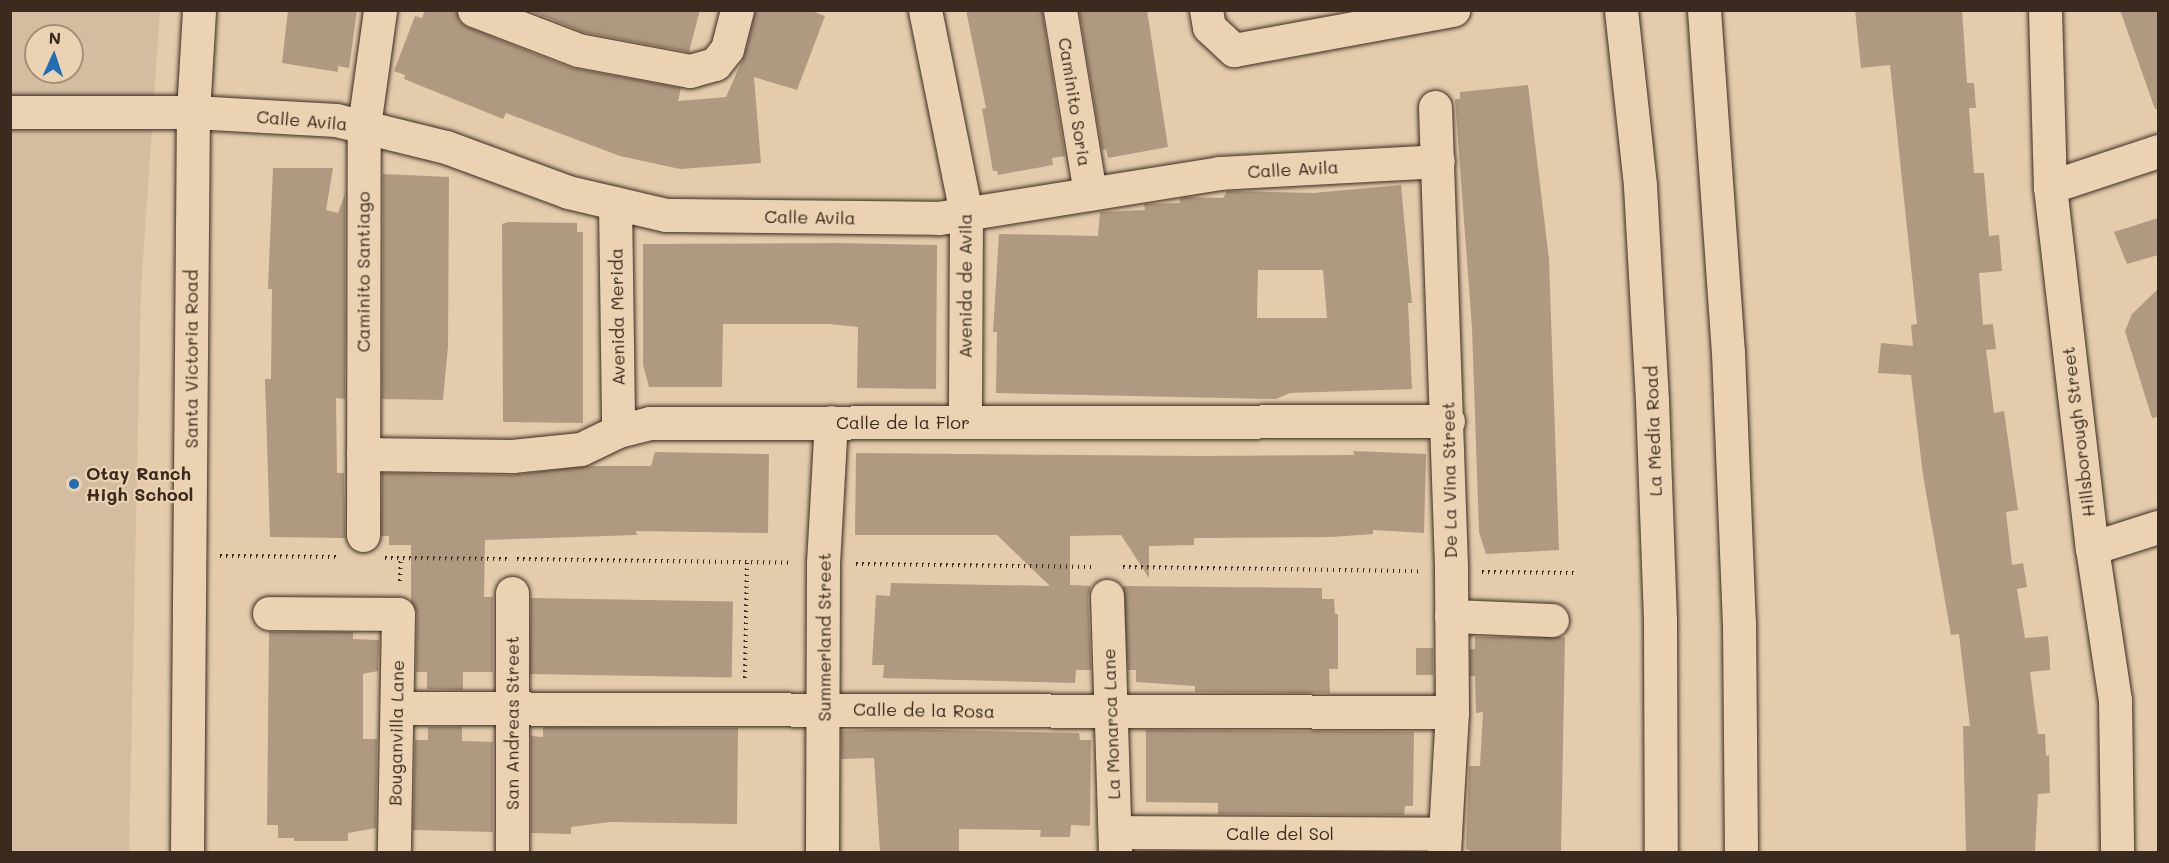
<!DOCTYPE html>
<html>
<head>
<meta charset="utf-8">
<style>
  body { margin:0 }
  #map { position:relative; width:2169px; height:863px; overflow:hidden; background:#e3cbac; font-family:Mali,sans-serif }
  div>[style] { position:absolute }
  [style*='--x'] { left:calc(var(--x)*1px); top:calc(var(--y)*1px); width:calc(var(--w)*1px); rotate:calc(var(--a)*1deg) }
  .built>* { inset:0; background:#d3bc9f }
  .building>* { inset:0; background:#af9980; transform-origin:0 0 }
  .path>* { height:4px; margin-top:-2px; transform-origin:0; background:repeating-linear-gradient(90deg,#3b2a1e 0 1.5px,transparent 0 6px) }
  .roads { filter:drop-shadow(0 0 2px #3b2a1e) drop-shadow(0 0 2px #3b2a1e) }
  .minor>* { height:33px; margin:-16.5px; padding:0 16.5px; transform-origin:16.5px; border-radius:16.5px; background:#ead2b2 }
  .major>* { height:33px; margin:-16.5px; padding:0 16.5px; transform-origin:16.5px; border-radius:16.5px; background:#ead2b2 }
  .dots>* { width:16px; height:16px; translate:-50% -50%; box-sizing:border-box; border:3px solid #ead2b2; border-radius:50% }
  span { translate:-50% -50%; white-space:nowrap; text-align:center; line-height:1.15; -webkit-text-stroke:4.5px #ead2b2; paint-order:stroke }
  .street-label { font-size:18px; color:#3b2a1e }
  .poi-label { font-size:18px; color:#3b2a1e; font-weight:700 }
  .left { translate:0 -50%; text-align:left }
  .frame { position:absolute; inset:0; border:12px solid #3b2a1e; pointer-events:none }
  .north { position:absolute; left:24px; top:24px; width:60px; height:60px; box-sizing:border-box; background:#ead2b2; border:2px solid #a48f77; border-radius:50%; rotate:3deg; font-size:16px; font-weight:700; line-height:24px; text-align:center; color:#3b2a1e }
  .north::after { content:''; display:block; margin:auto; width:21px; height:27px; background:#1f6fb2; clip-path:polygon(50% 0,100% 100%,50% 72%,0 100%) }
</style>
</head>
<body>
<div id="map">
  <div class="built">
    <i style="clip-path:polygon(evenodd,10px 11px,160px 11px,141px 288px,129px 852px,11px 852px,10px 11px,36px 36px,72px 36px,72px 72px,36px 72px,36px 36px)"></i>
  </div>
  <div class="building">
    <i style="clip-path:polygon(288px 10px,357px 10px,349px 68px,338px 66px,338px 72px,282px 63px)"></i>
    <i style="clip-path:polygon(425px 10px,456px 10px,459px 21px,467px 27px,571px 68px,681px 88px,678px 101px,726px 97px,745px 54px,756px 10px,809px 10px,825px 16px,797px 90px,754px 77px,761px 163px,680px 169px,620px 156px,506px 113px,503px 119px,404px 79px,405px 75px,394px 71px,415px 16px,422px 18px)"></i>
    <i style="clip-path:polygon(528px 10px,700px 10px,689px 52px,583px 32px)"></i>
    <i style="clip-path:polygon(966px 10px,1042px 10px,1065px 156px,1052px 158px,1053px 165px,998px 175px,997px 171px,993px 171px,982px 109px,986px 108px)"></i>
    <i style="clip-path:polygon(1079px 10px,1147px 10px,1168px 147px,1108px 158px,1106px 149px,1102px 150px)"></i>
    <i style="clip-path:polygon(1855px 10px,1962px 10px,1967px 83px,1974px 83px,1976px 108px,1969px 108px,1974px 173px,1984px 173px,1989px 236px,1999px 235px,2002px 271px,1979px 273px,1983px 325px,1993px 324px,1996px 349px,1986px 350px,1994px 413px,2004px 411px,2018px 510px,2006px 512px,2012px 565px,2023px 563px,2027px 587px,2017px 589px,2025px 638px,2048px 636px,2050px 659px,2050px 670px,2030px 672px,2038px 734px,2045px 734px,2046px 756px,2049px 755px,2050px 793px,2038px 794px,2035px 852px,1966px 852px,1963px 726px,1970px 726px,1959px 634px,1951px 635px,1923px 475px,1911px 375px,1878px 373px,1881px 343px,1913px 346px,1911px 325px,1917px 324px,1890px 65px,1861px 68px)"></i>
    <i style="clip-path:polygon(2120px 10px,2158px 10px,2158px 109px,2155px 109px)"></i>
    <i style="clip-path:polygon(1528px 85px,1549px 259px,1559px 550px,1486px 554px,1479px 532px,1472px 328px,1455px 99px,1460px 99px,1460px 92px)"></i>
    <i style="clip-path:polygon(273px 168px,333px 168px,326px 210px,338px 213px,345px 194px,345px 399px,336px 398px,337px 473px,344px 473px,345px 538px,270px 537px,265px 379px,271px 379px,272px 289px,268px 289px)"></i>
    <i style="clip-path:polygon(383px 174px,449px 177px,448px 346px,443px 400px,382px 399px)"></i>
    <i style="clip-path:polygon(evenodd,1401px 185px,1412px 303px,1408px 303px,1412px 389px,1290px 393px,1276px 399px,996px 393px,997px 332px,993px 332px,999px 234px,1098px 236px,1100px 212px,1145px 210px,1144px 204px,1180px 203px,1180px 198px,1187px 197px,1223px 198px,1227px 191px,1313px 193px,1401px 185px,1258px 270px,1323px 270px,1327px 318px,1257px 318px,1258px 270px)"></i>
    <i style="clip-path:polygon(2158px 218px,2158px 255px,2127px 264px,2114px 232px)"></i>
    <i style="clip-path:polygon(508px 222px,577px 223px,577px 232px,583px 232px,583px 423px,503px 422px,502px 224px)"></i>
    <i style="clip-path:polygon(838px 243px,937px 245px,936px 389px,857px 388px,858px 327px,830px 324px,723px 324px,722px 387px,649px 387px,643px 365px,643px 244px)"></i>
    <i style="clip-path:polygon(2158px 289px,2158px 417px,2152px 418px,2125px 331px,2132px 314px)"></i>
    <i style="clip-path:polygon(1353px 451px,1426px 454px,1424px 533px,1373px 530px,1373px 534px,1331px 537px,1194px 538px,1194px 545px,1149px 546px,1149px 578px,1121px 535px,1070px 536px,1070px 585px,1091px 586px,1088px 597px,1091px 670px,1076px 670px,1075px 683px,883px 678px,884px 665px,872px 665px,876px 595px,890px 596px,891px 583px,1050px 586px,997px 535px,855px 535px,856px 453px,1200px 456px,1354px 455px)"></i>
    <i style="clip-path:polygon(655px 452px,769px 454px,768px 533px,636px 531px,637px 535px,485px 540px,484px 597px,493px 597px,493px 672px,463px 672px,463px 690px,427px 689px,427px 672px,416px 672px,417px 614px,411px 601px,411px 545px,389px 545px,389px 536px,381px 536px,382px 473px,512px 475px,588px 466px,651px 466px)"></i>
    <i style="clip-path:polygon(1123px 586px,1322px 588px,1322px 599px,1334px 599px,1335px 614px,1338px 614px,1338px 669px,1329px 669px,1330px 693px,1195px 692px,1195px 686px,1136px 682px,1136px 670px,1128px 670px)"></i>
    <i style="left:531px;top:598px;width:202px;height:76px;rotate:1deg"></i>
    <i style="clip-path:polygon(269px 632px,353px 632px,353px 639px,379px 640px,378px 671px,363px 674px,363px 739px,377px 739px,376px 828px,348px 833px,348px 841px,294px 841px,294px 838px,278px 838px,278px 825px,267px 825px)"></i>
    <i style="clip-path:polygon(1475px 637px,1565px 637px,1561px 852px,1473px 852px,1466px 849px,1469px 766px,1480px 766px,1483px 712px,1476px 713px,1475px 676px,1470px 676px,1470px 649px,1475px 649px)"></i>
    <i style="left:1416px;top:648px;width:17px;height:27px"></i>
    <i style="clip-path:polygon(428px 727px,462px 727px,462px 741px,493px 742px,493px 832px,413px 830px,415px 740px,428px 740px)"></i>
    <i style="clip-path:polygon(543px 727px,738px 728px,737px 824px,610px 822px,571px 827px,571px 834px,531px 833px,531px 736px,543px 737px)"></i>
    <i style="clip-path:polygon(891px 729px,1079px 733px,1080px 740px,1091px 740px,1090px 826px,1071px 825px,1070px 837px,1040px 837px,1041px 830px,959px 829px,959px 852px,880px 852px,874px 758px,841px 759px,841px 731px)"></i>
    <i style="clip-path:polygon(1146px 730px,1414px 732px,1413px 806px,1405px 806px,1404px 815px,1218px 814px,1218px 803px,1146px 802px)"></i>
  </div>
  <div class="path">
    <i style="--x:220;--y:556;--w:119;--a:0.5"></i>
    <i style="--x:385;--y:558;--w:122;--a:0.5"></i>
    <i style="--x:517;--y:559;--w:275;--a:0.8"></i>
    <i style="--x:856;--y:564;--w:236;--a:0.7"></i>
    <i style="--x:1123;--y:567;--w:296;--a:0.8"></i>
    <i style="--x:1482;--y:572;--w:93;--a:0.6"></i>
    <i style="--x:400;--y:581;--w:23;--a:-88"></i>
    <i style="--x:745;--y:678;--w:116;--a:-89"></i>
  </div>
  <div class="roads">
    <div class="minor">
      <i style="--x:474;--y:10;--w:111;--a:21"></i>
      <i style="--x:578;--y:50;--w:114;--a:10.6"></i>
      <i style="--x:690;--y:71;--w:26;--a:-16"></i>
      <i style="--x:715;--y:64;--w:19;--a:-51"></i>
      <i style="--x:727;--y:49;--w:40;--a:-75.6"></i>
      <i style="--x:925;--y:10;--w:208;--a:78.6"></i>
      <i style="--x:966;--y:214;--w:208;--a:90.3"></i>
      <i style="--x:1060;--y:10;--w:186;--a:80.7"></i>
      <i style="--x:1206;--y:10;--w:17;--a:80"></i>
      <i style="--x:1209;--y:27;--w:34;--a:43"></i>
      <i style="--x:1234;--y:50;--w:223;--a:-10.4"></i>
      <i style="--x:2045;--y:10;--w:177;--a:88.4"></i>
      <i style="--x:2050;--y:187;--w:363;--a:83.4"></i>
      <i style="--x:2092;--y:548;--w:154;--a:81.4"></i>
      <i style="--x:2115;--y:700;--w:152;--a:89.2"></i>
      <i style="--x:1435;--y:107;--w:464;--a:88"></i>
      <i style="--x:1451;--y:571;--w:141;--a:89.6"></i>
      <i style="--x:1452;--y:712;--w:140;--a:93.3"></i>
      <i style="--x:10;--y:112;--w:183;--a:0"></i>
      <i style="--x:193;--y:112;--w:143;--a:3.2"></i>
      <i style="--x:336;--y:120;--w:113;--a:13.8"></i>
      <i style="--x:446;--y:147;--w:130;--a:20.2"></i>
      <i style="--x:568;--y:192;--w:101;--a:13.2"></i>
      <i style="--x:666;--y:215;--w:273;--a:0.6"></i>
      <i style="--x:939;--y:218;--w:284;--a:-9.1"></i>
      <i style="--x:1219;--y:173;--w:219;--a:-3.1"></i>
      <i style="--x:2050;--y:187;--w:114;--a:-18.4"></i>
      <i style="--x:615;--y:203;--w:228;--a:89.2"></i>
      <i style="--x:363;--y:454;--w:149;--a:0.8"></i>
      <i style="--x:512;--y:456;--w:69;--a:-5.8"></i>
      <i style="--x:581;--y:449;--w:41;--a:-25.9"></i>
      <i style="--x:618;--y:431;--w:33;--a:-14"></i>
      <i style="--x:650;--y:423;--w:798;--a:-0.14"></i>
      <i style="--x:363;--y:535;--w:409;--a:-89.9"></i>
      <i style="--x:364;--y:126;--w:117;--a:-82.1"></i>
      <i style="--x:2092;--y:548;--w:69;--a:-17.7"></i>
      <i style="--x:1107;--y:596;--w:256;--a:88.2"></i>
      <i style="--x:269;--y:613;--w:129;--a:0.4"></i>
      <i style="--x:398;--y:614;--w:238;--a:91"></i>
      <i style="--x:1451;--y:616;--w:101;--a:2.3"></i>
      <i style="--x:397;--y:708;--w:1055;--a:0.22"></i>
      <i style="--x:1115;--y:832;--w:330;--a:0.3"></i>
      <i style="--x:187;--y:852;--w:740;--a:-89.54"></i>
      <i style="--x:193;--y:112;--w:102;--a:-86.6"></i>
      <i style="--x:512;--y:852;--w:259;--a:-90"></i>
      <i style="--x:822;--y:852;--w:289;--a:-89.8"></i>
      <i style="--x:823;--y:563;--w:141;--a:-86.8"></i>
    </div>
    <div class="major">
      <i style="--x:1621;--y:10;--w:177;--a:83.8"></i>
      <i style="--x:1640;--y:186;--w:215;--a:86.8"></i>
      <i style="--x:1652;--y:401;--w:219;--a:87.9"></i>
      <i style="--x:1660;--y:620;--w:232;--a:89.8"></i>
      <i style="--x:1704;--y:10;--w:343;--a:86"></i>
      <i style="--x:1728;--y:352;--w:270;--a:87.7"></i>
      <i style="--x:1739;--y:622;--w:230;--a:89.5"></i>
    </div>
  </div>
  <div class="dots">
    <i style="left:74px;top:484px;background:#1f6fb2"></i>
  </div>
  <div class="street-label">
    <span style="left:1075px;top:102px;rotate:81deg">Caminito Soria</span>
    <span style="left:302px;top:120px;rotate:5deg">Calle Avila</span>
    <span style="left:1293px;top:169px;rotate:-3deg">Calle Avila</span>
    <span style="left:810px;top:217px;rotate:1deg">Calle Avila</span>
    <span style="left:363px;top:272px;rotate:-90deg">Caminito Santiago</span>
    <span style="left:965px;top:286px;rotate:-90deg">Avenida de Avila</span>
    <span style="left:617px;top:317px;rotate:-91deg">Avenida Merida</span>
    <span style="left:191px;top:359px;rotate:-90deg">Santa Victoria Road</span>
    <span style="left:903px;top:422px">Calle de la Flor</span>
    <span style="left:1653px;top:431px;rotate:-92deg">La Media Road</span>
    <span style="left:2078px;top:432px;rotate:-97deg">Hillsborough Street</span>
    <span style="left:1449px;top:480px;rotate:-91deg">De La Vina Street</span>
    <span style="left:824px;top:637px;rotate:-90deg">Summerland Street</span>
    <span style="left:924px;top:710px;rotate:1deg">Calle de la Rosa</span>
    <span style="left:512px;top:723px;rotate:-90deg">San Andreas Street</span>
    <span style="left:1111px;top:724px;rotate:-92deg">La Monarca Lane</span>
    <span style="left:396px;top:733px;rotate:-89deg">Bouganvilla Lane</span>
    <span style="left:1280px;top:833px">Calle del Sol</span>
  </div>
  <div class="poi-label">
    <span class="left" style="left:86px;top:484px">Otay Ranch<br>High School</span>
  </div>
  <div class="frame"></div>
  <div class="north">N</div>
</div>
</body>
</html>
